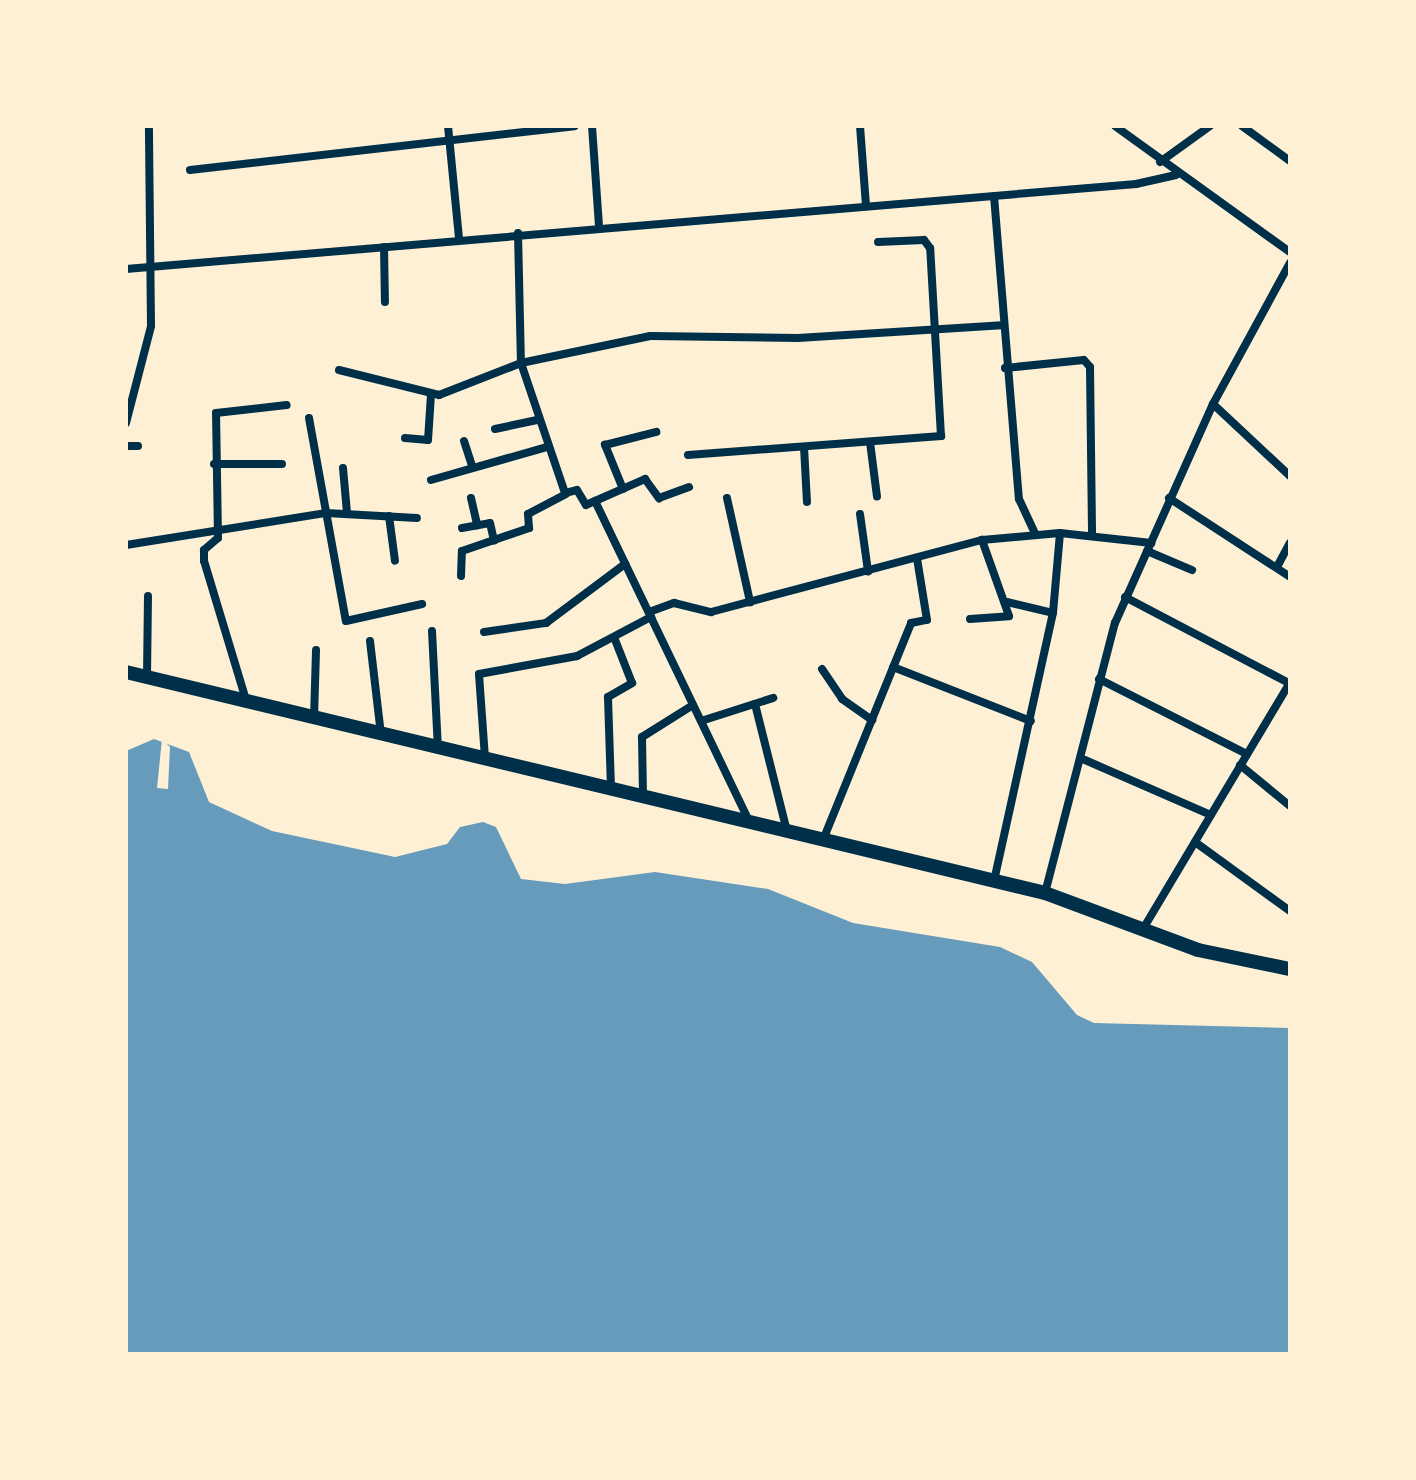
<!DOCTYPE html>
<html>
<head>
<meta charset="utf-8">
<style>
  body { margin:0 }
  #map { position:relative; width:1416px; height:1480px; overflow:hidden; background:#fdf0d5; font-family:Spectral,serif }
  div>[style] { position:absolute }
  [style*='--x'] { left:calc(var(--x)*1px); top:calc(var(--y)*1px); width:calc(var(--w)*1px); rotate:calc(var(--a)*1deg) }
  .water>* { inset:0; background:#669bbc }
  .pier>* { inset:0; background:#fdf0d5 }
  .minor>* { height:8px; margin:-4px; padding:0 4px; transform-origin:4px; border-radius:4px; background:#003049 }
  .tertiary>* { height:14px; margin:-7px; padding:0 7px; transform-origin:7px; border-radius:7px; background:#003049 }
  span { translate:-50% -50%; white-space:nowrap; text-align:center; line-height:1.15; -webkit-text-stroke:8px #fdf0d5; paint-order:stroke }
  .frame { position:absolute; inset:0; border:128px solid #fdf0d5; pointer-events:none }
</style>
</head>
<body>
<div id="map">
  <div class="water">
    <i style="clip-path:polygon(154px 739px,189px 752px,209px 802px,272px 831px,395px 857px,447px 844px,460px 827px,483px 822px,496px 827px,521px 879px,565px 884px,655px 872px,768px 889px,853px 923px,1000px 947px,1032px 962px,1077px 1015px,1094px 1023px,1290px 1028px,1290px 1354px,126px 1354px,126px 751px)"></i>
  </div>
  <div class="pier">
    <i style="clip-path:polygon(162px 739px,170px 747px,168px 789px,157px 788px)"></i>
  </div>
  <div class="minor">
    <i style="--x:448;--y:126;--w:113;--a:84.4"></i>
    <i style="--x:592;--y:126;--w:99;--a:86"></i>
    <i style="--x:860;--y:126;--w:79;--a:85.7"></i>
    <i style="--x:1115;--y:126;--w:216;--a:35.8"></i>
    <i style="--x:1242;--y:126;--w:59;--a:36.1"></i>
    <i style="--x:1160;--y:162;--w:62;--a:-35.8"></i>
    <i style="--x:190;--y:170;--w:387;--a:-6.5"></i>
    <i style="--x:994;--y:196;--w:304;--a:85.3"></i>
    <i style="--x:1019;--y:499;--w:38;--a:65"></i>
    <i style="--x:518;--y:233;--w:130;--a:88.7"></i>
    <i style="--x:521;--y:363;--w:137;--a:71.3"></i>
    <i style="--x:565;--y:493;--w:12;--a:-14"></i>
    <i style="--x:577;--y:490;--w:17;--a:59"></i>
    <i style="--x:586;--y:505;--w:10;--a:-24"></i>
    <i style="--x:595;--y:501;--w:355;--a:64.3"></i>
    <i style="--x:384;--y:247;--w:55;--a:89"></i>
    <i style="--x:126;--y:269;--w:1014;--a:-4.81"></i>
    <i style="--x:1136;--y:184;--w:41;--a:-12.7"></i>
    <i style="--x:1005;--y:368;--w:79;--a:-5.8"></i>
    <i style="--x:1084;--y:360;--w:9;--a:49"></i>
    <i style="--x:1090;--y:367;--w:167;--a:89.3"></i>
    <i style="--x:339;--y:370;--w:103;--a:14"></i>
    <i style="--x:439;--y:395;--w:88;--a:-21.3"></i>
    <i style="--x:521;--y:363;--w:132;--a:-11.8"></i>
    <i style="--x:650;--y:336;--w:148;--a:0.8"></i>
    <i style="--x:798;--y:338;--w:204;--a:-3.6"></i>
    <i style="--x:1213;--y:404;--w:105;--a:43.1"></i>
    <i style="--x:309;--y:418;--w:206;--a:79.7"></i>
    <i style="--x:346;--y:621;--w:78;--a:-12.6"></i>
    <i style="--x:126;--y:423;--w:100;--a:-75.5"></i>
    <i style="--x:151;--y:326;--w:200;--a:-90.6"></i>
    <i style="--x:495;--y:429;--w:43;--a:-12.1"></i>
    <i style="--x:405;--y:438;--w:23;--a:5"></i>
    <i style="--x:428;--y:440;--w:45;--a:-86.2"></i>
    <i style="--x:464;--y:441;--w:26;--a:72"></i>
    <i style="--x:870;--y:442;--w:55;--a:82.7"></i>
    <i style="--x:126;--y:446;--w:12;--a:0"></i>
    <i style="--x:804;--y:447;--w:55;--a:86.9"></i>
    <i style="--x:688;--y:455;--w:254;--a:-4.3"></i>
    <i style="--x:941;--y:436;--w:188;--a:-93.3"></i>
    <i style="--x:930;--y:248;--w:10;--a:-127"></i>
    <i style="--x:924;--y:240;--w:46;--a:177.5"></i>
    <i style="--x:214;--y:464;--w:68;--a:0"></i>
    <i style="--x:343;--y:468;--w:45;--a:84.9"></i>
    <i style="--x:431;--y:480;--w:121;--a:-15.9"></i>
    <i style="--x:623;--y:489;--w:48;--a:-112.2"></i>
    <i style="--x:605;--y:445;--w:53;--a:-14.3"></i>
    <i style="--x:471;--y:498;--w:28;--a:77"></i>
    <i style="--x:727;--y:498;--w:107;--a:77.5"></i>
    <i style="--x:1169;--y:498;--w:145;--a:33.1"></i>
    <i style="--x:595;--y:501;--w:55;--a:-23.7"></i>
    <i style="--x:645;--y:479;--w:24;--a:54"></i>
    <i style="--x:659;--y:498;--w:32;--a:-20"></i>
    <i style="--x:860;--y:514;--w:58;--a:82"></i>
    <i style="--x:389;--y:516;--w:45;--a:82.4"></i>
    <i style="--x:462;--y:528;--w:28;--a:-10"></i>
    <i style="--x:490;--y:523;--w:18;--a:77"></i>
    <i style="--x:126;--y:545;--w:203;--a:-9.1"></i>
    <i style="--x:326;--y:513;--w:91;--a:3.1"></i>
    <i style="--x:1147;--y:551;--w:49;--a:22.9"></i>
    <i style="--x:1277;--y:567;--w:27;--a:-62"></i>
    <i style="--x:461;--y:576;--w:25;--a:-88"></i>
    <i style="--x:462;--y:551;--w:71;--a:-18.9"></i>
    <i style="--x:529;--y:528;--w:14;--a:-94"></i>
    <i style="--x:528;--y:514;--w:43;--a:-27.8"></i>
    <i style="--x:1125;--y:597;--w:185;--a:27.7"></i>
    <i style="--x:1007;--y:602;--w:47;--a:13.4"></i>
    <i style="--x:649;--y:612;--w:27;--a:-20"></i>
    <i style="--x:674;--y:603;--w:38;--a:14"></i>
    <i style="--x:711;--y:612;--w:280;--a:-14.9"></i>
    <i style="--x:982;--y:540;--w:78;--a:-5.1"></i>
    <i style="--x:1060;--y:533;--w:92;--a:6.3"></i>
    <i style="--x:970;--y:619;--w:39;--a:-4"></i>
    <i style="--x:1009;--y:616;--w:81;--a:-109.6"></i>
    <i style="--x:432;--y:631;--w:117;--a:87.1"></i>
    <i style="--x:484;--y:632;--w:63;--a:-8.3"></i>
    <i style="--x:546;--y:623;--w:99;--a:-36.8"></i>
    <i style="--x:370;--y:641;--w:94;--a:83.3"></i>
    <i style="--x:893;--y:667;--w:148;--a:21.4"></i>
    <i style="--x:822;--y:669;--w:36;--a:56"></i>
    <i style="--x:842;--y:699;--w:37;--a:35"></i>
    <i style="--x:147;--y:677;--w:81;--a:-89.3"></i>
    <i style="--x:1099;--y:679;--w:166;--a:26.9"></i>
    <i style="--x:246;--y:700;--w:145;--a:-106.8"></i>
    <i style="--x:204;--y:561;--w:11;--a:-90"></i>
    <i style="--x:204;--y:550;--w:18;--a:-41"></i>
    <i style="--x:218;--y:538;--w:125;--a:-90.9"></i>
    <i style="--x:216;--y:413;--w:71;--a:-6.4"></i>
    <i style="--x:755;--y:704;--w:131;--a:75.9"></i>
    <i style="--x:314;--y:718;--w:68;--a:-88.3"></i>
    <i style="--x:701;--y:721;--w:76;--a:-17.7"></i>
    <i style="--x:485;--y:758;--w:84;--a:-94.1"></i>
    <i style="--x:479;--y:674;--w:100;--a:-10.4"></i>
    <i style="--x:577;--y:656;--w:84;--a:-27.8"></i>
    <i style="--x:1085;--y:760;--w:137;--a:23.6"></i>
    <i style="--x:1240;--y:765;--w:65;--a:39.4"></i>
    <i style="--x:611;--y:788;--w:91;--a:-91.9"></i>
    <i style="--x:608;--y:697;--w:28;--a:-30"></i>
    <i style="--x:632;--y:683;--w:49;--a:-111.4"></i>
    <i style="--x:643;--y:795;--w:58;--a:-91"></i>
    <i style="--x:642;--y:737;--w:60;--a:-32.1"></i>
    <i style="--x:823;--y:840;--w:234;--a:-67.9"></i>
    <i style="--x:911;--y:623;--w:16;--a:-11"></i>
    <i style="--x:927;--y:620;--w:63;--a:-99.2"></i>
    <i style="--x:1195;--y:842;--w:117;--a:36"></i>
    <i style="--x:994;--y:881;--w:274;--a:-77.6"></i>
    <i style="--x:1053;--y:613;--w:80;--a:-85"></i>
    <i style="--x:1045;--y:893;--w:279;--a:-75.5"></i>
    <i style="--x:1115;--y:623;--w:240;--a:-65.9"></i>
    <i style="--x:1213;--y:404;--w:161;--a:-61.4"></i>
    <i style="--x:1143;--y:929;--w:287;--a:-59.2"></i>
  </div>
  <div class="tertiary">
    <i style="--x:126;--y:672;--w:945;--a:13.52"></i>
    <i style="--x:1045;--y:893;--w:163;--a:20.4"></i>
    <i style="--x:1198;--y:950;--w:94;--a:11.7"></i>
  </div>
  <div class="frame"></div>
</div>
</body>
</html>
